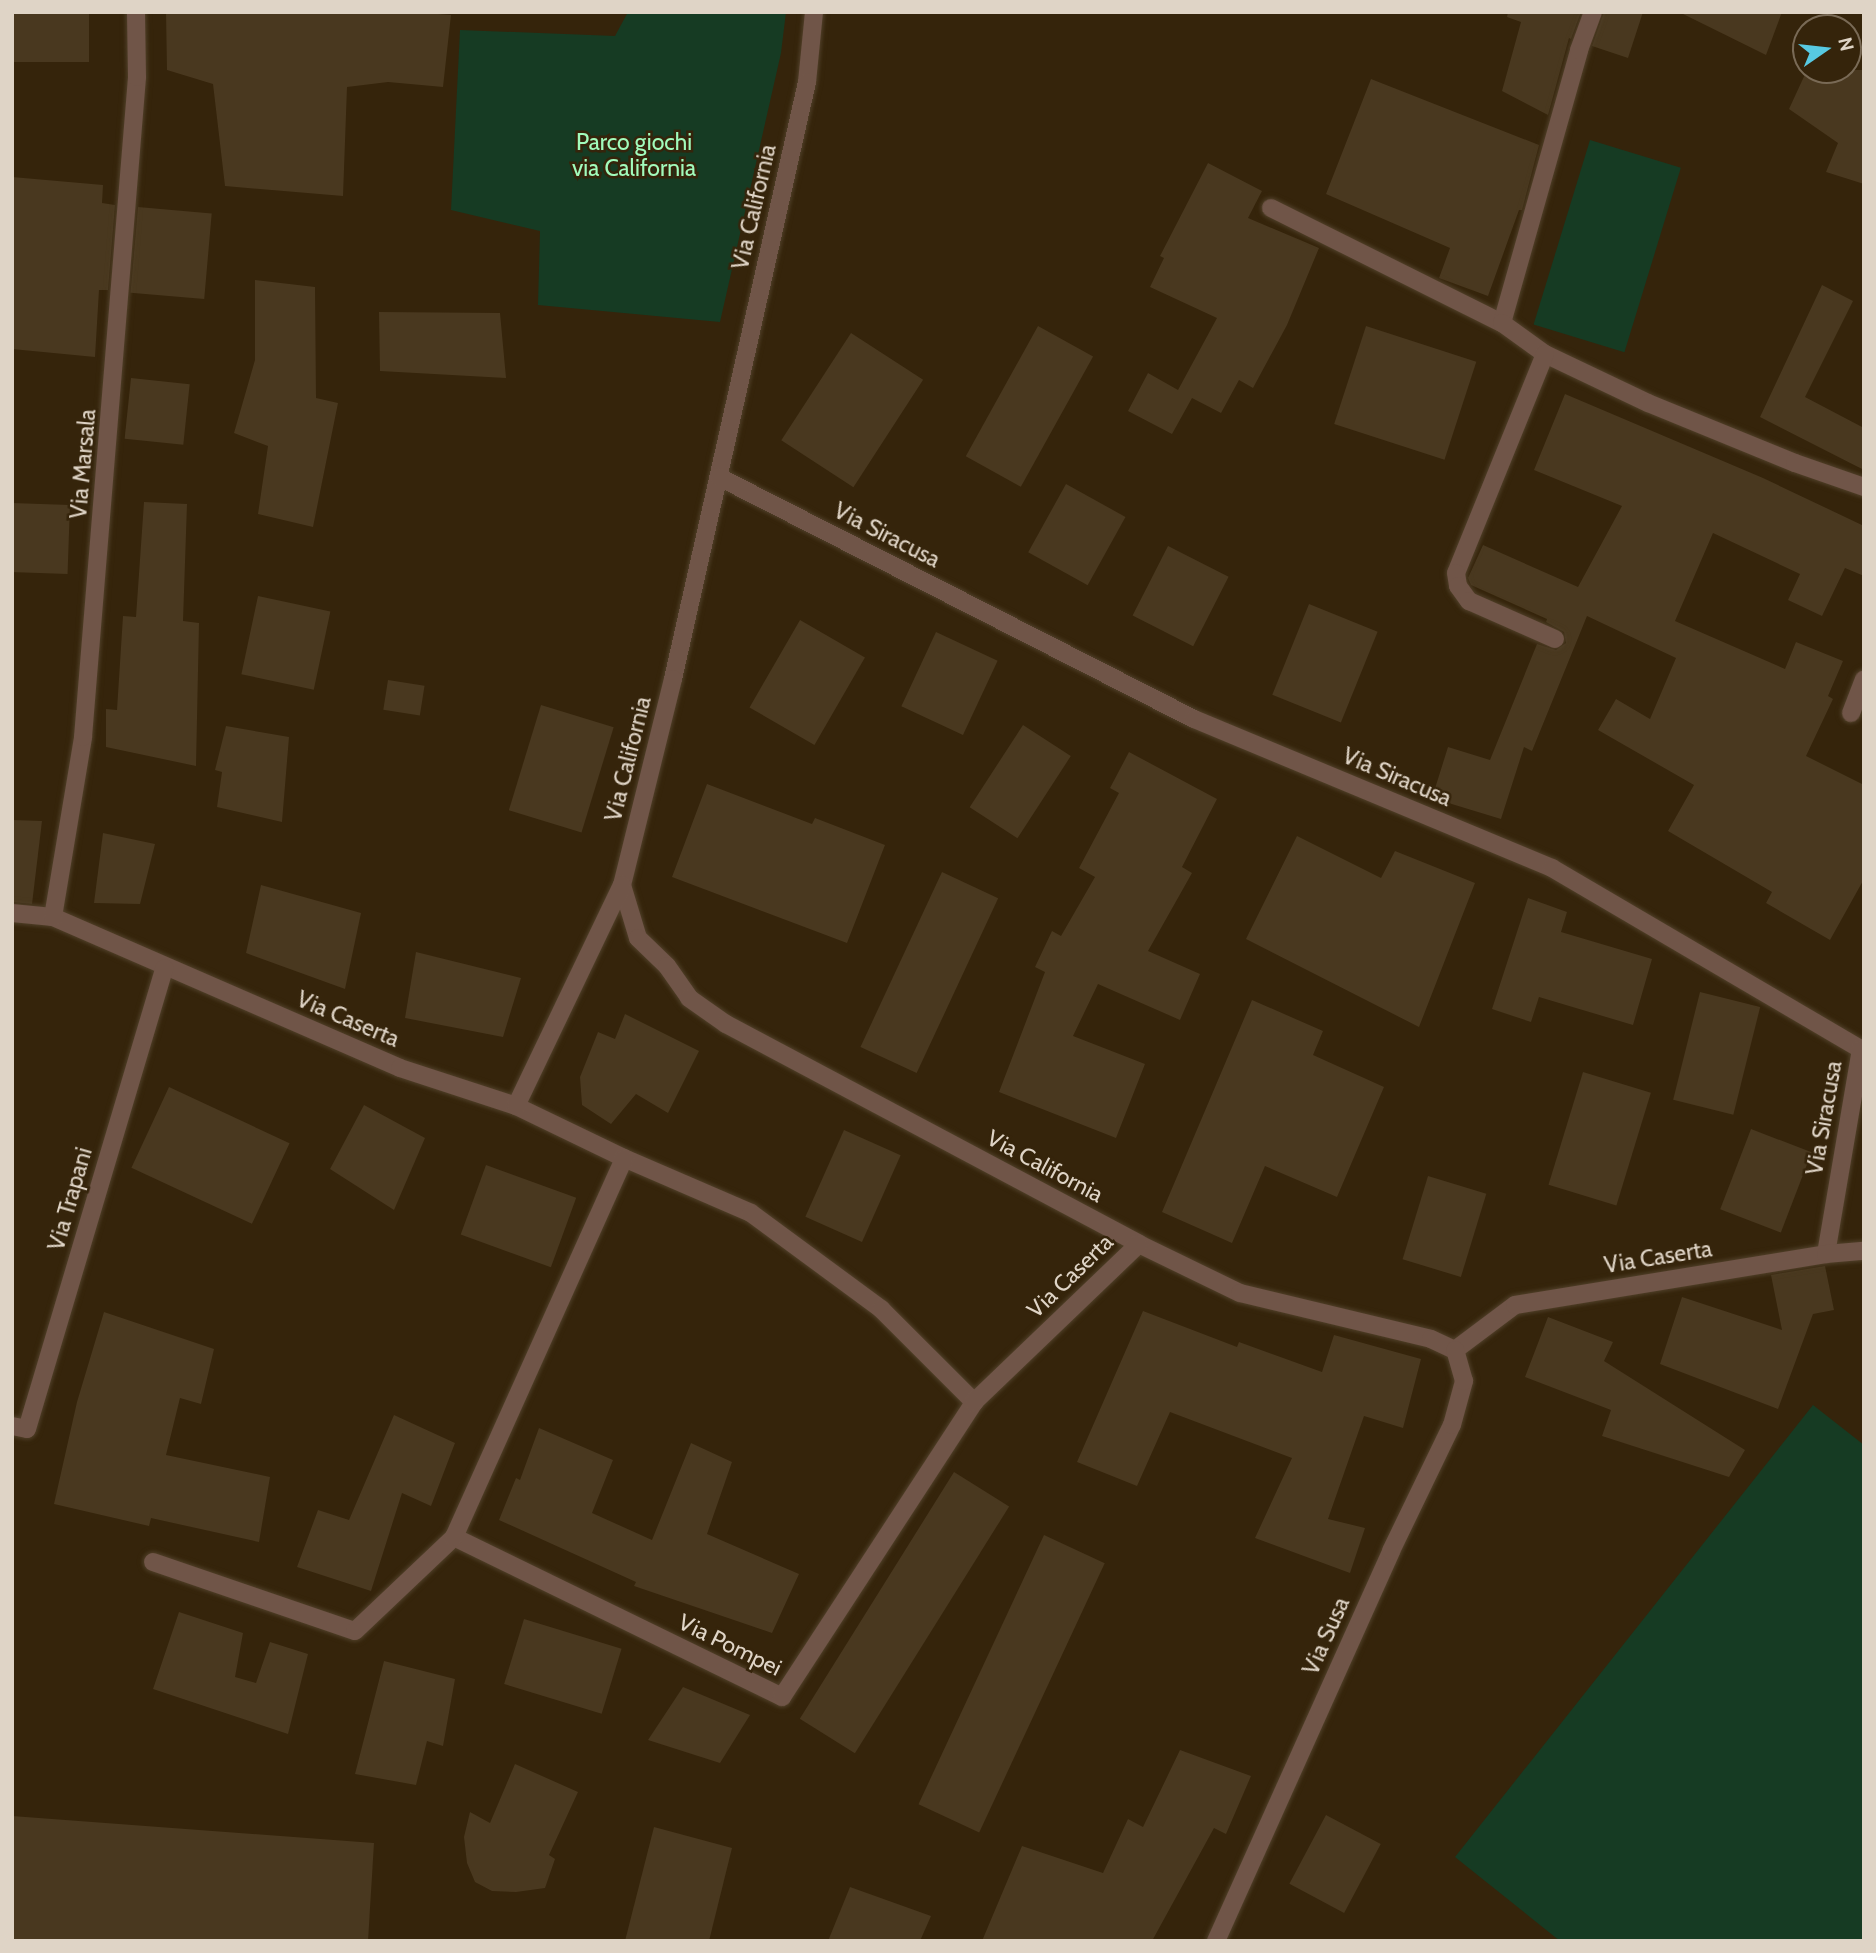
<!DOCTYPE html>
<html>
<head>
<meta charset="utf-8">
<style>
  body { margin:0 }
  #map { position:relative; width:1876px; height:1953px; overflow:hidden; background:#35240b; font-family:Cabin,sans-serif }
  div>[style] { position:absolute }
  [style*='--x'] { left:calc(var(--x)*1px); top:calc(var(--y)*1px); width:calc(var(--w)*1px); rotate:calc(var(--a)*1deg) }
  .green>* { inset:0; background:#163b23; transform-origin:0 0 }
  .building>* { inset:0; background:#49381f; transform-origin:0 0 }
  .roads { filter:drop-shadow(0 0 2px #504029) drop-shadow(0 0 2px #504029) }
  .minor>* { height:18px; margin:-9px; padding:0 9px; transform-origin:9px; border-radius:9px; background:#705548 }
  span { translate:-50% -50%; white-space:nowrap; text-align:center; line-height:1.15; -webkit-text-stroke:5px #35240b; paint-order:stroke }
  .park-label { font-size:23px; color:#a1fbbc }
  .street-label { font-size:23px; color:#dfd4c6 }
  .frame { position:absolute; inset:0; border:14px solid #dfd4c6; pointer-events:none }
  .north { position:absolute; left:1792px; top:14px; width:70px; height:70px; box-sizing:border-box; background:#35240b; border:2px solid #796a56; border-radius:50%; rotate:76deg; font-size:19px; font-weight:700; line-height:28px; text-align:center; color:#dfd4c6 }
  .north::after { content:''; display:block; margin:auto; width:24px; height:32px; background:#57c9e2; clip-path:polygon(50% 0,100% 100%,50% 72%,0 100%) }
</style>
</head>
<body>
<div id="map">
  <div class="green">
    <i style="clip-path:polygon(628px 12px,786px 12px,781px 53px,720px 322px,538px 305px,540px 231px,451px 210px,460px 30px,615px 36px)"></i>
    <i style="left:1590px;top:140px;width:95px;height:193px;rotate:17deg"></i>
    <i style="clip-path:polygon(1813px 1405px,1864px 1445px,1864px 1941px,1560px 1941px,1455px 1857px)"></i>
  </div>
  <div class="building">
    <i style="left:12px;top:12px;width:77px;height:50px"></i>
    <i style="clip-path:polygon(166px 12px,412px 12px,451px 15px,443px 87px,388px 82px,347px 87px,343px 196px,225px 186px,213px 84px,167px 70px)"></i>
    <i style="clip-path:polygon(1508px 12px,1581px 12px,1571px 39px,1569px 38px,1548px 115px,1502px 91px,1521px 22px,1507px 17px)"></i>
    <i style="clip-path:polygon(1604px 12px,1643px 12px,1628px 58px,1592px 46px)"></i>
    <i style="clip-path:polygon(1679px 12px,1782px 12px,1766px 55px)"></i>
    <i style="clip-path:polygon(1807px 70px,1864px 70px,1864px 184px,1826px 172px,1838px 143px,1789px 109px)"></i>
    <i style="clip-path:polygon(1371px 79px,1539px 145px,1522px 210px,1519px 210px,1488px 296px,1439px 278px,1450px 248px,1326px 194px)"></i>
    <i style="clip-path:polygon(1208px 163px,1262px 191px,1248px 218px,1319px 248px,1287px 325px,1253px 388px,1239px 380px,1221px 413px,1192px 398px,1172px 434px,1128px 411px,1148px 373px,1178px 390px,1217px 318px,1150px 287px,1164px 258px,1160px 256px)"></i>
    <i style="clip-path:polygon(12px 177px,103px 185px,102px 203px,115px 205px,108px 290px,99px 290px,95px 357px,12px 349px)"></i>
    <i style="left:138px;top:207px;width:74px;height:86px;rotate:5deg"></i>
    <i style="clip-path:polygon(255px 280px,315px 287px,316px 398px,338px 403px,313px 527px,258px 514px,268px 446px,234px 433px,255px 360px)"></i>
    <i style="clip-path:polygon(1822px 285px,1853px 301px,1805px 397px,1864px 428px,1864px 470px,1760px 417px)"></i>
    <i style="clip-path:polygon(379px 312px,500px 313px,506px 378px,380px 371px)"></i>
    <i style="left:1038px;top:326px;width:63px;height:149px;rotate:29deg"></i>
    <i style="left:1366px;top:326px;width:116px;height:103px;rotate:18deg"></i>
    <i style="left:851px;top:333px;width:86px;height:128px;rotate:33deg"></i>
    <i style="left:131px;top:378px;width:59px;height:61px;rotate:6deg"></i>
    <i style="clip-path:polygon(1565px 394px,1763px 478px,1864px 526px,1864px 576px,1845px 568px,1822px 616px,1788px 600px,1800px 574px,1713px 533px,1675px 621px,1785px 669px,1796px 642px,1843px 661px,1828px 696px,1833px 699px,1806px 756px,1864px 785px,1864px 879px,1830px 940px,1766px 903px,1772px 892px,1668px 831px,1694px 785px,1598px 730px,1616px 699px,1650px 719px,1676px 658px,1587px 616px,1532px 751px,1524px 747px,1501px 819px,1432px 798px,1448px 747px,1490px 760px,1537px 644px,1556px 650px,1566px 643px,1564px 632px,1546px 622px,1547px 619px,1471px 585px,1468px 578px,1483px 545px,1578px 587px,1622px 506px,1534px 470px)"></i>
    <i style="left:1066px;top:484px;width:68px;height:78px;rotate:29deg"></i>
    <i style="clip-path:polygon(144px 502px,187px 504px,183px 621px,199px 623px,196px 766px,106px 747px,106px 709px,117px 710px,123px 616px,136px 617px)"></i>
    <i style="left:12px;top:503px;width:58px;height:69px;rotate:2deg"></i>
    <i style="left:1168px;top:546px;width:68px;height:78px;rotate:27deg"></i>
    <i style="left:258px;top:596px;width:74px;height:80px;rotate:12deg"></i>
    <i style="left:1309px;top:604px;width:74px;height:98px;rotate:22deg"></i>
    <i style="left:800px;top:620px;width:75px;height:101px;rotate:30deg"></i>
    <i style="left:936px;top:632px;width:68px;height:82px;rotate:25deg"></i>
    <i style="left:388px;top:680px;width:37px;height:30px;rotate:9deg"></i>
    <i style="left:541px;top:705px;width:76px;height:110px;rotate:17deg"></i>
    <i style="left:1023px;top:725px;width:57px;height:98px;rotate:33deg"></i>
    <i style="clip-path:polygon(226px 726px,289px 737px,282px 822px,217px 807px,222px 772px,215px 770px)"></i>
    <i style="clip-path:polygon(1129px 752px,1217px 799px,1182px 867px,1192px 873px,1148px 951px,1200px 974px,1180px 1020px,1098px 984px,1073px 1036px,1145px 1064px,1116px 1138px,999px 1092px,1045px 972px,1035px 967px,1052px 931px,1061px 936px,1095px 877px,1079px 868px,1119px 793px,1110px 788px)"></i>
    <i style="clip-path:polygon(707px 784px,812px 824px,815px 818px,885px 845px,847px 943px,672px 877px)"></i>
    <i style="clip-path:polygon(12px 820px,42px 821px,32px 904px,12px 902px)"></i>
    <i style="clip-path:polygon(103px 833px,155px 844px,140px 904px,94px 903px)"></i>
    <i style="clip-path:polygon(1297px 836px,1381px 878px,1395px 851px,1475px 883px,1419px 1027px,1246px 939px)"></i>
    <i style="left:942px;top:872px;width:62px;height:193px;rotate:25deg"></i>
    <i style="clip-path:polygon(261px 885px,361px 913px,345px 989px,246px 953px)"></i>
    <i style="clip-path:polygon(1528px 898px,1567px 912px,1561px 932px,1652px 959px,1633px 1025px,1539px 997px,1531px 1022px,1492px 1009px)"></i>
    <i style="clip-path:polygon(416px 952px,521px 978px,503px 1037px,405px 1018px)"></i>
    <i style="left:1700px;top:992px;width:62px;height:111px;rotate:14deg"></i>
    <i style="clip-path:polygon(1252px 1000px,1323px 1031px,1313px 1055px,1384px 1087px,1337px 1197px,1265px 1166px,1232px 1243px,1162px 1212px)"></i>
    <i style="clip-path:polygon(625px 1014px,699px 1051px,668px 1113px,636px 1094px,611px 1124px,582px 1105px,580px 1077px,598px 1032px,615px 1039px)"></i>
    <i style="left:1583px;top:1072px;width:71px;height:118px;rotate:17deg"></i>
    <i style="left:169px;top:1087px;width:133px;height:89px;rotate:25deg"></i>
    <i style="clip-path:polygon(364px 1105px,425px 1138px,394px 1210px,330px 1169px)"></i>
    <i style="left:1751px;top:1129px;width:65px;height:86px;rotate:21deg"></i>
    <i style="left:844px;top:1130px;width:62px;height:95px;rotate:24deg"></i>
    <i style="left:486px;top:1165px;width:96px;height:74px;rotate:20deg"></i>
    <i style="left:1428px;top:1176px;width:61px;height:87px;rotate:17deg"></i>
    <i style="clip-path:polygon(1825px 1266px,1834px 1310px,1813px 1314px,1778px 1409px,1660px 1364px,1682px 1297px,1782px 1330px,1771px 1275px)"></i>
    <i style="clip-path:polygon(1143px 1311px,1237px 1347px,1239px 1342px,1322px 1372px,1334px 1335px,1421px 1359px,1403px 1428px,1364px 1416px,1328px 1519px,1365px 1528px,1350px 1573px,1255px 1538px,1292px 1458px,1170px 1412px,1137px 1486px,1077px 1462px)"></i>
    <i style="clip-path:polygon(104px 1312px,214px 1349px,201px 1404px,180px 1398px,166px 1455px,270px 1477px,259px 1542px,151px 1518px,149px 1526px,54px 1504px,77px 1402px)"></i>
    <i style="clip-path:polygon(1548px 1317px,1613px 1342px,1604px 1361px,1745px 1450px,1729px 1477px,1602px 1436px,1611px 1410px,1525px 1377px)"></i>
    <i style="clip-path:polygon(394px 1415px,455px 1443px,431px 1506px,402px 1493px,371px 1591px,297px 1567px,318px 1510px,349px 1520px)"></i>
    <i style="clip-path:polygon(539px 1428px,613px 1460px,592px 1513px,652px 1540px,691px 1443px,732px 1462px,707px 1534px,799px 1574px,772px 1633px,634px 1586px,636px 1582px,499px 1520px,516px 1478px,520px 1480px)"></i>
    <i style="left:954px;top:1472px;width:65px;height:291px;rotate:32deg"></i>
    <i style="left:1044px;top:1535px;width:67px;height:297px;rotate:25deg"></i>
    <i style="clip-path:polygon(179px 1612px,243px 1633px,235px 1677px,256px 1683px,270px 1642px,308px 1654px,288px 1734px,153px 1689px)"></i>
    <i style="left:524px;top:1619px;width:102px;height:68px;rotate:17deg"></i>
    <i style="clip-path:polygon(384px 1661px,455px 1679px,443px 1746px,427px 1741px,416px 1785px,355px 1774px)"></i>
    <i style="clip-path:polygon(683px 1687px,750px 1715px,720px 1763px,648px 1740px)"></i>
    <i style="clip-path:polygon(1180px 1750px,1251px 1776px,1226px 1834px,1214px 1828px,1152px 1941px,982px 1941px,1022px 1846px,1103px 1873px,1128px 1819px,1143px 1827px)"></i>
    <i style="clip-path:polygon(515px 1764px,578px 1792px,549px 1855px,555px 1859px,545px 1888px,516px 1892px,492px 1891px,475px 1882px,467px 1863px,464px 1837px,470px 1812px,490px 1823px)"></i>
    <i style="left:1326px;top:1815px;width:62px;height:78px;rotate:28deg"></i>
    <i style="clip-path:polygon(12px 1816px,374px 1843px,368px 1941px,12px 1941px)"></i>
    <i style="clip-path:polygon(654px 1827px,732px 1848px,709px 1941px,625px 1941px)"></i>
    <i style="clip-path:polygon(850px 1887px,931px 1916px,920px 1941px,828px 1941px)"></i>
  </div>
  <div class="roads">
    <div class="minor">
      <i style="--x:814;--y:12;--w:70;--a:95.7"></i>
      <i style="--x:807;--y:82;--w:612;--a:102.65"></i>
      <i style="--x:673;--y:679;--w:212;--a:103.9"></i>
      <i style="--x:622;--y:885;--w:55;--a:73.2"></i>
      <i style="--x:638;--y:938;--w:40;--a:44"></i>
      <i style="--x:667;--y:966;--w:39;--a:55"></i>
      <i style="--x:689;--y:998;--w:45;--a:35.1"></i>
      <i style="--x:726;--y:1024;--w:468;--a:28"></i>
      <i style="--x:1139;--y:1244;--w:112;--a:25.9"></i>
      <i style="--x:1240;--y:1293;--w:196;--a:13.5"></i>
      <i style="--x:1431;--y:1339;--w:26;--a:25"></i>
      <i style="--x:1271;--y:208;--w:258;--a:26.5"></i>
      <i style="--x:1502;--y:323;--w:284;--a:-74.2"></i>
      <i style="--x:1579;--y:50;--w:40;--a:-69.8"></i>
      <i style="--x:1502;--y:323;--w:53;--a:35.8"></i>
      <i style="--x:1545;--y:354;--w:114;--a:25.4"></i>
      <i style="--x:1648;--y:403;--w:159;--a:22.2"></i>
      <i style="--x:1795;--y:463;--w:73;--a:19.2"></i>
      <i style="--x:1545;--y:354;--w:236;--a:112.1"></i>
      <i style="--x:1456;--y:573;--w:13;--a:81"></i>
      <i style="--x:1458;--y:586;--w:19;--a:54"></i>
      <i style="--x:1469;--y:601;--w:94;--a:23.8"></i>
      <i style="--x:719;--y:477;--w:533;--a:27"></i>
      <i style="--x:1194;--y:719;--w:388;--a:22.6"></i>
      <i style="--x:1552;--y:868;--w:358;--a:30.4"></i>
      <i style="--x:1861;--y:1049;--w:208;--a:99.7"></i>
      <i style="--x:1851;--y:713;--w:36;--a:-69"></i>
      <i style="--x:12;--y:913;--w:41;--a:5.6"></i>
      <i style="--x:53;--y:917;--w:378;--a:23.5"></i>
      <i style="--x:400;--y:1068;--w:122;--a:18.1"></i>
      <i style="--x:516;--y:1106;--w:120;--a:25.7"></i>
      <i style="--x:624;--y:1158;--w:138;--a:23.4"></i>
      <i style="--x:751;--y:1213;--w:162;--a:36.4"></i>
      <i style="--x:881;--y:1309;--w:132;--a:45"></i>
      <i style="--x:53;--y:917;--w:182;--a:-80.5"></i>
      <i style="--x:83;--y:737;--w:662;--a:-85.32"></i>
      <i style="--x:137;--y:77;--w:65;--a:-90.9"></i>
      <i style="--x:516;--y:1106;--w:245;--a:-64.4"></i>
      <i style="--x:1455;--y:1350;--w:75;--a:-36.9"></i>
      <i style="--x:1515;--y:1305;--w:315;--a:-9.3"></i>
      <i style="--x:1826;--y:1254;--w:38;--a:-5"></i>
      <i style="--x:12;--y:1426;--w:15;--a:11"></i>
      <i style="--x:27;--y:1429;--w:481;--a:-73.4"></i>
      <i style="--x:454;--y:1537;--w:365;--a:26"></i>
      <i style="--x:782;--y:1697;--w:352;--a:-56.9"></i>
      <i style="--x:974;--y:1402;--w:228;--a:-43.8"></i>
      <i style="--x:153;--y:1562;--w:213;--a:18.9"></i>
      <i style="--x:355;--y:1631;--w:137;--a:-43.5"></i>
      <i style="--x:454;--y:1537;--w:415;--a:-65.8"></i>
      <i style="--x:1216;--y:1941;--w:427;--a:-65.8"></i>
      <i style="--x:1391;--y:1551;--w:140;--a:-64.2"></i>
      <i style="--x:1452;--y:1425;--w:46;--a:-74.7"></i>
      <i style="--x:1464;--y:1381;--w:32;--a:-106"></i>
    </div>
  </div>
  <div class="park-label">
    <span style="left:634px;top:155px">Parco giochi<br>via California</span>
  </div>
  <div class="street-label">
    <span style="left:754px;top:207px;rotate:-77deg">Via California</span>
    <span style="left:83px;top:464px;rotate:-85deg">Via Marsala</span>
    <span style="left:887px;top:535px;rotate:27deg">Via Siracusa</span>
    <span style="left:628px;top:759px;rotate:-76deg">Via California</span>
    <span style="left:1397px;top:777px;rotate:23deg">Via Siracusa</span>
    <span style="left:348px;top:1019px;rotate:23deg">Via Caserta</span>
    <span style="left:1824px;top:1118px;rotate:-80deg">Via Siracusa</span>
    <span style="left:1045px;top:1166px;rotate:28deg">Via California</span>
    <span style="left:70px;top:1199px;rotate:-74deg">Via Trapani</span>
    <span style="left:1658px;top:1257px;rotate:-9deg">Via Caserta</span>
    <span style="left:1070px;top:1276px;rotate:-44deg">Via Caserta</span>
    <span style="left:1326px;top:1636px;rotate:-66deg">Via Susa</span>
    <span style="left:730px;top:1645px;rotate:26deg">Via Pompei</span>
  </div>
  <div class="frame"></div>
  <div class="north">N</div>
</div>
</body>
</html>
